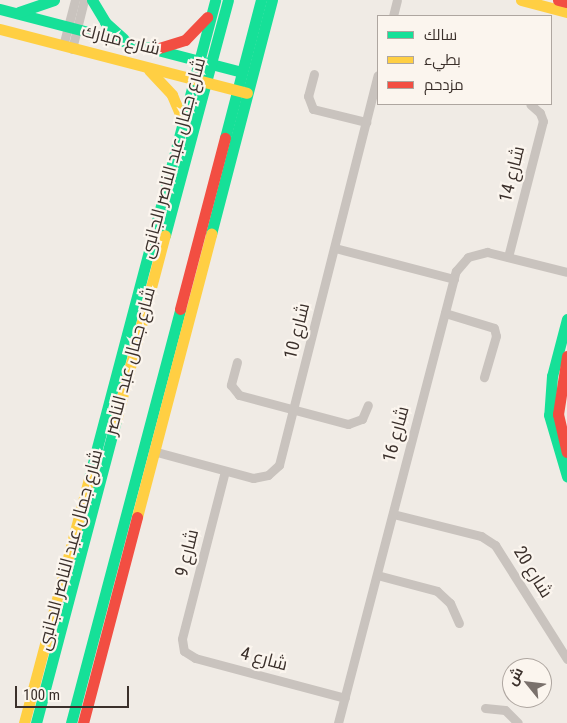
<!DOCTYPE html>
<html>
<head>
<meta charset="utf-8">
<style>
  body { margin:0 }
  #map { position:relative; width:567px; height:723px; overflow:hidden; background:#f0ebe5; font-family:"Roboto Condensed",Cairo,sans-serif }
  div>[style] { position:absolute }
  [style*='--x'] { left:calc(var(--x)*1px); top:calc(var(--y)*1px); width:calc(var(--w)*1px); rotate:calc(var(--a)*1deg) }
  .street>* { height:9px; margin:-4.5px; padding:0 4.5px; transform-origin:4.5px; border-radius:4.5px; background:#c9c3be }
  .fast>* { height:11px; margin:-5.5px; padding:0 5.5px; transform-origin:5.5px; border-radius:5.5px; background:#16e098 }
  .slow>* { height:11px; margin:-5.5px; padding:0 5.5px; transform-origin:5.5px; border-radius:5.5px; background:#ffcf43 }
  .jam>* { height:11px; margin:-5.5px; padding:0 5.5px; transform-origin:5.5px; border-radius:5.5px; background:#f24e42 }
  span { translate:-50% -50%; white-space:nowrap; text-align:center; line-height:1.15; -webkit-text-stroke:4.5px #fbf5ee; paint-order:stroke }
  .street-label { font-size:18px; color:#3b302b }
  .legend { position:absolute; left:377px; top:15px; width:175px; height:90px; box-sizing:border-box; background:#fbf5ee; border:1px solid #aea6a0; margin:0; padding:6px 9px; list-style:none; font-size:15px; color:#3b302b }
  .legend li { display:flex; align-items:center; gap:10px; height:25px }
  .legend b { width:25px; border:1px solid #aea6a0 }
  .north { position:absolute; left:502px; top:658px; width:50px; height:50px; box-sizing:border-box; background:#fbf5ee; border:1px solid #aea6a0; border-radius:50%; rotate:299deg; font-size:14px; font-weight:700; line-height:20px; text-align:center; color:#3b302b }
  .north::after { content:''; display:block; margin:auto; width:18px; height:22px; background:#7a716c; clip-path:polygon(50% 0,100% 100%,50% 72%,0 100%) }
  .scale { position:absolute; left:15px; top:686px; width:114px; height:22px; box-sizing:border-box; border:2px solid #3b302b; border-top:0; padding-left:6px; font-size:15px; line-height:18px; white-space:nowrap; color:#3b302b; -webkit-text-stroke:4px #fbf5ee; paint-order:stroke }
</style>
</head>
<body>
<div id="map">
  <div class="street">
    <i style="--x:393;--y:16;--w:16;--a:-76"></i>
    <i style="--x:63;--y:46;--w:48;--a:-75.4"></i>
    <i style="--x:72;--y:49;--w:50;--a:-76.2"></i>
    <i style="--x:314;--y:74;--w:23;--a:105"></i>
    <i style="--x:308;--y:96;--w:14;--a:69"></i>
    <i style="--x:313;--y:109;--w:55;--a:13.8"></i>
    <i style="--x:335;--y:248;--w:123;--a:14.6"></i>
    <i style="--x:508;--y:257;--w:140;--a:-75.6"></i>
    <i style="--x:543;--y:121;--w:9;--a:-111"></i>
    <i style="--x:540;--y:113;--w:13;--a:-138"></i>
    <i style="--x:445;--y:313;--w:51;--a:17"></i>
    <i style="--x:494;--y:328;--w:8;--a:76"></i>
    <i style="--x:496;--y:336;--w:43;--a:106.3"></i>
    <i style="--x:237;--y:362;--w:24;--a:105"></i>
    <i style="--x:231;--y:385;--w:13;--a:51"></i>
    <i style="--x:239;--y:395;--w:113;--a:14.9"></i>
    <i style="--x:348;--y:424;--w:15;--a:-20"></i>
    <i style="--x:362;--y:419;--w:15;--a:-67"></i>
    <i style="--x:153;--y:451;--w:104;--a:15.1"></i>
    <i style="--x:253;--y:478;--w:15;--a:-11"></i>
    <i style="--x:268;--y:475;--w:15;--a:-42"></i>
    <i style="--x:279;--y:465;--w:402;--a:-75.8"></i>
    <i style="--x:225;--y:471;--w:173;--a:104.4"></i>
    <i style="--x:182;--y:639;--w:12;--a:81"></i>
    <i style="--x:184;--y:651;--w:13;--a:32"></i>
    <i style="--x:195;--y:658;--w:155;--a:14.9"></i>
    <i style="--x:393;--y:514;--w:91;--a:14"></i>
    <i style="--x:481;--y:536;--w:17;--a:33"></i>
    <i style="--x:495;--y:545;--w:135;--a:57.7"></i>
    <i style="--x:377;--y:575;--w:62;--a:14.9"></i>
    <i style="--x:437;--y:591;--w:18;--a:43"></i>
    <i style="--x:450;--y:603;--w:22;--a:66"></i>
    <i style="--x:485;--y:708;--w:20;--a:6"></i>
    <i style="--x:505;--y:710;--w:18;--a:45"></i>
    <i style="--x:338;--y:723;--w:467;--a:-75.4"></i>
    <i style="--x:456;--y:271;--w:18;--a:-49"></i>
    <i style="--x:468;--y:257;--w:20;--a:-15"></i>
    <i style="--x:487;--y:252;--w:82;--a:14"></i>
  </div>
  <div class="fast">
    <i style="--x:92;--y:0;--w:26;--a:59"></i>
    <i style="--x:105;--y:22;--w:25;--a:42"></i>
    <i style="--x:0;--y:9;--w:249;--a:14.6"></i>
    <i style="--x:19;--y:12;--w:37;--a:-19"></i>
    <i style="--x:225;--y:138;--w:143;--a:-75.4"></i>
    <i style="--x:211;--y:234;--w:242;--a:-75.4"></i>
    <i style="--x:165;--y:235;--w:243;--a:-75"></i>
    <i style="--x:567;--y:319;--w:59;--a:104.7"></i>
    <i style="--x:552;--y:376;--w:39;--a:94"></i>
    <i style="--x:549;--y:415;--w:64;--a:73.6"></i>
    <i style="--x:89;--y:478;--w:494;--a:-75.2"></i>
    <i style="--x:36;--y:723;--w:313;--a:-75.2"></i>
    <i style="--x:71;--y:723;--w:428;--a:-75.2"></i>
  </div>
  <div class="slow">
    <i style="--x:521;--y:0;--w:48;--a:14.6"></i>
    <i style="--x:0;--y:29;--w:255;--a:14.5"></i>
    <i style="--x:149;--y:70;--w:34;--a:47"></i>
    <i style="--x:172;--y:95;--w:28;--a:67"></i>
    <i style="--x:116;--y:420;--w:191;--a:-75.2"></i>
    <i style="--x:137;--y:517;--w:293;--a:-75.3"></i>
    <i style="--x:24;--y:723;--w:253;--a:-75.1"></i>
  </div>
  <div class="jam">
    <i style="--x:558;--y:0;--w:9;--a:13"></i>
    <i style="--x:159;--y:48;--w:27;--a:-17"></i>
    <i style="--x:185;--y:40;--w:32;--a:-46"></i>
    <i style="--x:180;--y:309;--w:177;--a:-75.3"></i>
    <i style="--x:567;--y:356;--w:59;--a:98.8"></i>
    <i style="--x:558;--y:414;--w:39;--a:77"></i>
    <i style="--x:83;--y:723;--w:213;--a:-75.3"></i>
  </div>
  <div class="street-label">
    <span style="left:121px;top:40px;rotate:14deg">شارع مبارك</span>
    <span style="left:173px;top:158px;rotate:-75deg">شارع جمال عبد الناصر الجانبى</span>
    <span style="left:512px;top:174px;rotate:-76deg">شارع 14</span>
    <span style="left:297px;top:331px;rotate:-76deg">شارع 10</span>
    <span style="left:130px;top:361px;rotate:-75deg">شارع جمال عبد الناصر</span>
    <span style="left:396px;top:434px;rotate:-75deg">شارع 16</span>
    <span style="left:70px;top:550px;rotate:-75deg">شارع جمال عبد الناصر الجانبى</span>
    <span style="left:187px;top:553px;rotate:-76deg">شارع 9</span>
    <span style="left:533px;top:572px;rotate:58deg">شارع 20</span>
    <span style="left:264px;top:659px;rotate:15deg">شارع 4</span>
  </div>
  <ul class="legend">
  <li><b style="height:6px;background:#16e098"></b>سالك</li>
  <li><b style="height:6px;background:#ffcf43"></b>بطيء</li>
  <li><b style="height:6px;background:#f24e42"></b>مزدحم</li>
  </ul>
  <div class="north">ش</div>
  <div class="scale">100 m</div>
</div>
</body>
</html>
